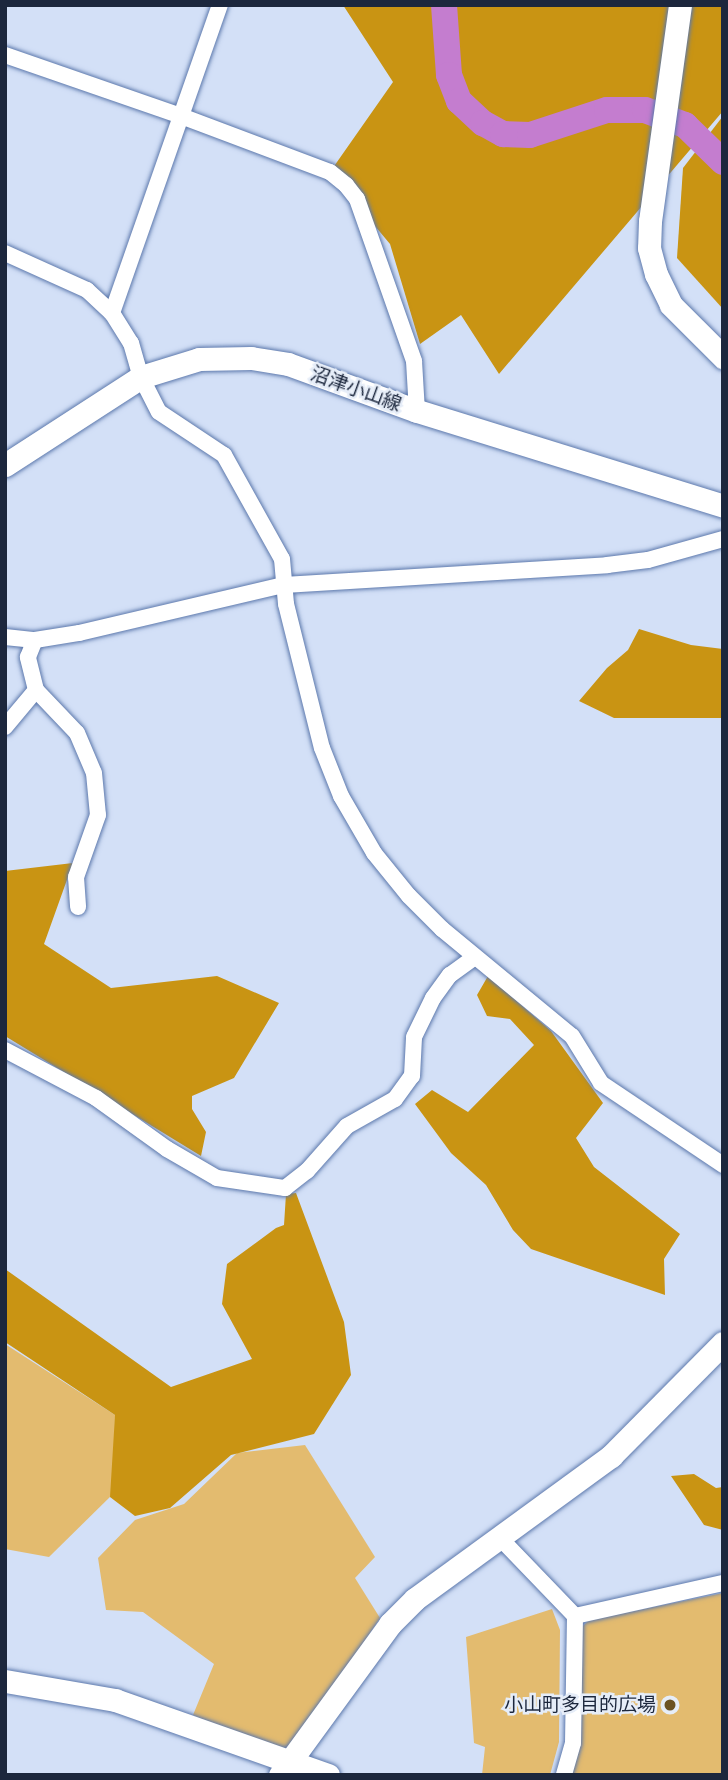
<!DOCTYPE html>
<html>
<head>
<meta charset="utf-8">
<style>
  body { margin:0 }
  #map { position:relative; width:728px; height:1780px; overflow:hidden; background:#d3e0f7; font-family:"Work Sans","Noto Sans JP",sans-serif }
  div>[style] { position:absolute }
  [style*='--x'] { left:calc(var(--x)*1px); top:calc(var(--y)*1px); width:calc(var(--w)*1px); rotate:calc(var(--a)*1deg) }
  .green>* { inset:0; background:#e3bb6f }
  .forest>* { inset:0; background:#c99413 }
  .river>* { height:26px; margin:-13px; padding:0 13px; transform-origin:13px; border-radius:13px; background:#c47dcf }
  .roads { filter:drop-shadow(0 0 2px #5c78ac) drop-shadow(0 0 2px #5c78ac) }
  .street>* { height:16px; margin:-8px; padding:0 8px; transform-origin:8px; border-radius:8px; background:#fff }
  .secondary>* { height:23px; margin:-11.5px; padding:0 11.5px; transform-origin:11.5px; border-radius:11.5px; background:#fff }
  .dots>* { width:19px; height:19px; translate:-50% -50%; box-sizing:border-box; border:4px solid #e6edf8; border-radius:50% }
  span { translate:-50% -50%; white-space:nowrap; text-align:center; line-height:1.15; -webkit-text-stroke:5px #e6edf8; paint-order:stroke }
  .street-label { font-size:19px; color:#1c273d }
  .poi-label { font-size:19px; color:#1c273d }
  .right { translate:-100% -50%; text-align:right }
  .frame { position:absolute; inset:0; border:7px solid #1c273d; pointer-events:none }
</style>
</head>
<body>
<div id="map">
  <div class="green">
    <i style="clip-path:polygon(5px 1344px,115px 1415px,114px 1493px,49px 1557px,5px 1549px)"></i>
    <i style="clip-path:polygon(305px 1445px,375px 1557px,355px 1578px,380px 1618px,285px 1761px,193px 1715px,214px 1664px,143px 1612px,106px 1610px,98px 1558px,135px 1520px,184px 1504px,237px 1453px)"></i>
    <i style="clip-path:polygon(723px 1593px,723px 1775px,570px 1775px,581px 1628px,589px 1620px)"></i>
    <i style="clip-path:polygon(552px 1609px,560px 1630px,559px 1742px,550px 1775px,482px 1775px,485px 1747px,474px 1743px,466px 1637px)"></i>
  </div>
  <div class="forest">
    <i style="clip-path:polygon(343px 5px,723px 5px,723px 111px,499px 374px,461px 315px,420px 344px,390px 244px,330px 172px,393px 82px)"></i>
    <i style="clip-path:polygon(723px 116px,723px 309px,677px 258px,683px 168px)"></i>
    <i style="clip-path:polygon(639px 629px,691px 645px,723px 649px,723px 718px,614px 718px,579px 701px,607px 668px,628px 650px)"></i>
    <i style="clip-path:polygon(73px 863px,44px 944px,111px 988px,217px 976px,279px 1003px,234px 1078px,192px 1096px,192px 1109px,206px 1132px,201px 1156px,5px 1036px,5px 871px)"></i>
    <i style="clip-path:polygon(488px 976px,551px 1031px,603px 1103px,576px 1138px,594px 1167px,680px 1234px,664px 1259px,665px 1295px,531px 1249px,513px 1230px,486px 1185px,451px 1153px,415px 1104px,432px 1090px,468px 1112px,534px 1045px,510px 1019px,487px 1016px,477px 995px)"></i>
    <i style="clip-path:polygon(296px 1193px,344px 1322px,351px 1375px,314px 1434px,231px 1455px,170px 1508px,135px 1516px,110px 1497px,115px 1415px,5px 1342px,5px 1269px,171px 1387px,252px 1359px,222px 1304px,227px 1264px,276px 1228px,284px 1225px,286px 1194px)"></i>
    <i style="clip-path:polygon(694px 1474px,716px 1488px,723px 1487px,723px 1530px,704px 1525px,671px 1476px)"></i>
  </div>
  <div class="river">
    <i style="--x:444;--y:5;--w:70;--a:85.9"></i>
    <i style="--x:449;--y:75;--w:28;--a:69"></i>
    <i style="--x:459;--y:101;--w:33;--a:43"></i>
    <i style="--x:483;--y:123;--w:23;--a:29"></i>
    <i style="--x:503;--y:134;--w:27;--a:2"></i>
    <i style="--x:530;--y:135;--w:81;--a:-18"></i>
    <i style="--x:607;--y:110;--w:38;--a:0"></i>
    <i style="--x:645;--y:110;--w:43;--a:20.6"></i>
    <i style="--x:685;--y:125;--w:53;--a:44.2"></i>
  </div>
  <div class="roads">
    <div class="street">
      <i style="--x:5;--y:55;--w:186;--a:19.1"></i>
      <i style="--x:181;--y:116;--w:159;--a:20.6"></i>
      <i style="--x:330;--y:172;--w:21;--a:39"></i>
      <i style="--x:346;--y:185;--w:18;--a:52"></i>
      <i style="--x:357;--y:199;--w:172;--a:70.6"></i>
      <i style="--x:414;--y:361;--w:50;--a:86.6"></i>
      <i style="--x:5;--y:253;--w:90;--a:24.3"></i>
      <i style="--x:87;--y:290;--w:34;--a:43"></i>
      <i style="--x:112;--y:313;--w:36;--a:58"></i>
      <i style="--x:131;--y:343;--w:35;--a:74"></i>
      <i style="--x:141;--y:377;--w:39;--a:63"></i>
      <i style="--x:159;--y:412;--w:78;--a:33.5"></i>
      <i style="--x:224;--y:455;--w:119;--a:60.9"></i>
      <i style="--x:282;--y:559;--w:45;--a:84.9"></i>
      <i style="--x:286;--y:604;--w:148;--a:76"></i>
      <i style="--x:322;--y:748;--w:52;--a:68.4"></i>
      <i style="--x:341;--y:796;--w:66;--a:59.9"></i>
      <i style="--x:374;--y:853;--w:55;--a:50.9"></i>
      <i style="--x:409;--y:896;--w:47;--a:45"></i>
      <i style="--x:442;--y:929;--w:168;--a:39.5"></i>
      <i style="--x:572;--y:1036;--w:55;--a:58.3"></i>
      <i style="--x:601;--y:1083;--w:147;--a:33.9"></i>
      <i style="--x:112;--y:313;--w:326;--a:-70.7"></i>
      <i style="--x:5;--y:637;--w:30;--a:6"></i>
      <i style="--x:35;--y:640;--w:45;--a:-9"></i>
      <i style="--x:79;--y:633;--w:211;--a:-13.2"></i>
      <i style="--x:284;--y:585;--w:324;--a:-3.5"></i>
      <i style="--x:607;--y:565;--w:41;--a:-7"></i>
      <i style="--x:648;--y:560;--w:78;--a:-15.6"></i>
      <i style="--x:36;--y:690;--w:59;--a:46.4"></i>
      <i style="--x:77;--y:733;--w:43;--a:67"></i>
      <i style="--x:94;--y:773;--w:42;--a:84.6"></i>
      <i style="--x:98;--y:815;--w:66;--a:109.5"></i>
      <i style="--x:76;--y:877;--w:30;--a:86"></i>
      <i style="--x:5;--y:727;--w:48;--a:-50"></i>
      <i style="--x:36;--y:690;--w:34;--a:-104"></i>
      <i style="--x:28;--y:657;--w:18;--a:-68"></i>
      <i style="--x:5;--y:1050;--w:103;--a:27.8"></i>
      <i style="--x:96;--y:1098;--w:87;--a:35.7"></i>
      <i style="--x:167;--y:1149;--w:58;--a:30.1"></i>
      <i style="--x:217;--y:1178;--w:69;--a:8.4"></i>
      <i style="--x:285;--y:1188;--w:28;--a:-38"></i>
      <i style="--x:307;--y:1171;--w:60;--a:-48.4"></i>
      <i style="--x:347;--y:1126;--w:55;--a:-29.4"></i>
      <i style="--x:395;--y:1099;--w:29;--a:-54"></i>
      <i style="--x:412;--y:1076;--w:39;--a:-87"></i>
      <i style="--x:414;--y:1037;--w:43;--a:-64"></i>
      <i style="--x:433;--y:998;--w:29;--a:-54"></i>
      <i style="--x:450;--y:975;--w:29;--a:-36"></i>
      <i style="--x:499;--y:1537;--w:110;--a:46.1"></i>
      <i style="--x:575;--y:1616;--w:127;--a:90.9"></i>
      <i style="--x:573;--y:1743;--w:33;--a:106"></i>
      <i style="--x:575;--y:1616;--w:152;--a:-12.6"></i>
    </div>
    <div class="secondary">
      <i style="--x:680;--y:5;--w:218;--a:97.9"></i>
      <i style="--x:650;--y:221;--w:27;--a:92"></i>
      <i style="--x:649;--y:248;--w:27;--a:75"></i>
      <i style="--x:656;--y:274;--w:34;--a:64"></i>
      <i style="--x:671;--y:305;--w:74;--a:45"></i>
      <i style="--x:5;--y:465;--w:162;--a:-32.9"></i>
      <i style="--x:141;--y:377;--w:61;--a:-17.2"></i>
      <i style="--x:199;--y:359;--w:52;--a:-1.1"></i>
      <i style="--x:251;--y:358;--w:37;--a:9"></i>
      <i style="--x:288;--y:364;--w:137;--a:20"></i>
      <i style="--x:417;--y:411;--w:320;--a:17.2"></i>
      <i style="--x:5;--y:1681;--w:112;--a:9.8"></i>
      <i style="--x:115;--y:1700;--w:226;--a:19.4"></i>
      <i style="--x:280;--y:1775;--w:187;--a:-53.9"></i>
      <i style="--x:390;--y:1624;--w:35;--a:-45"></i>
      <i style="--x:415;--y:1599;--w:243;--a:-36.1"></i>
      <i style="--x:611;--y:1456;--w:159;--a:-45.3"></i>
    </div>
  </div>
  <div class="dots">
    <i style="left:670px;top:1705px;background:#6b5223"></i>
  </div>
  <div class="street-label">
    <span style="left:356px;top:389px;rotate:20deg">沼津小山線</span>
  </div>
  <div class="poi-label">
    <span class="right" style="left:656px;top:1705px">小山町多目的広場</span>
  </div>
  <div class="frame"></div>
</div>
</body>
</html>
